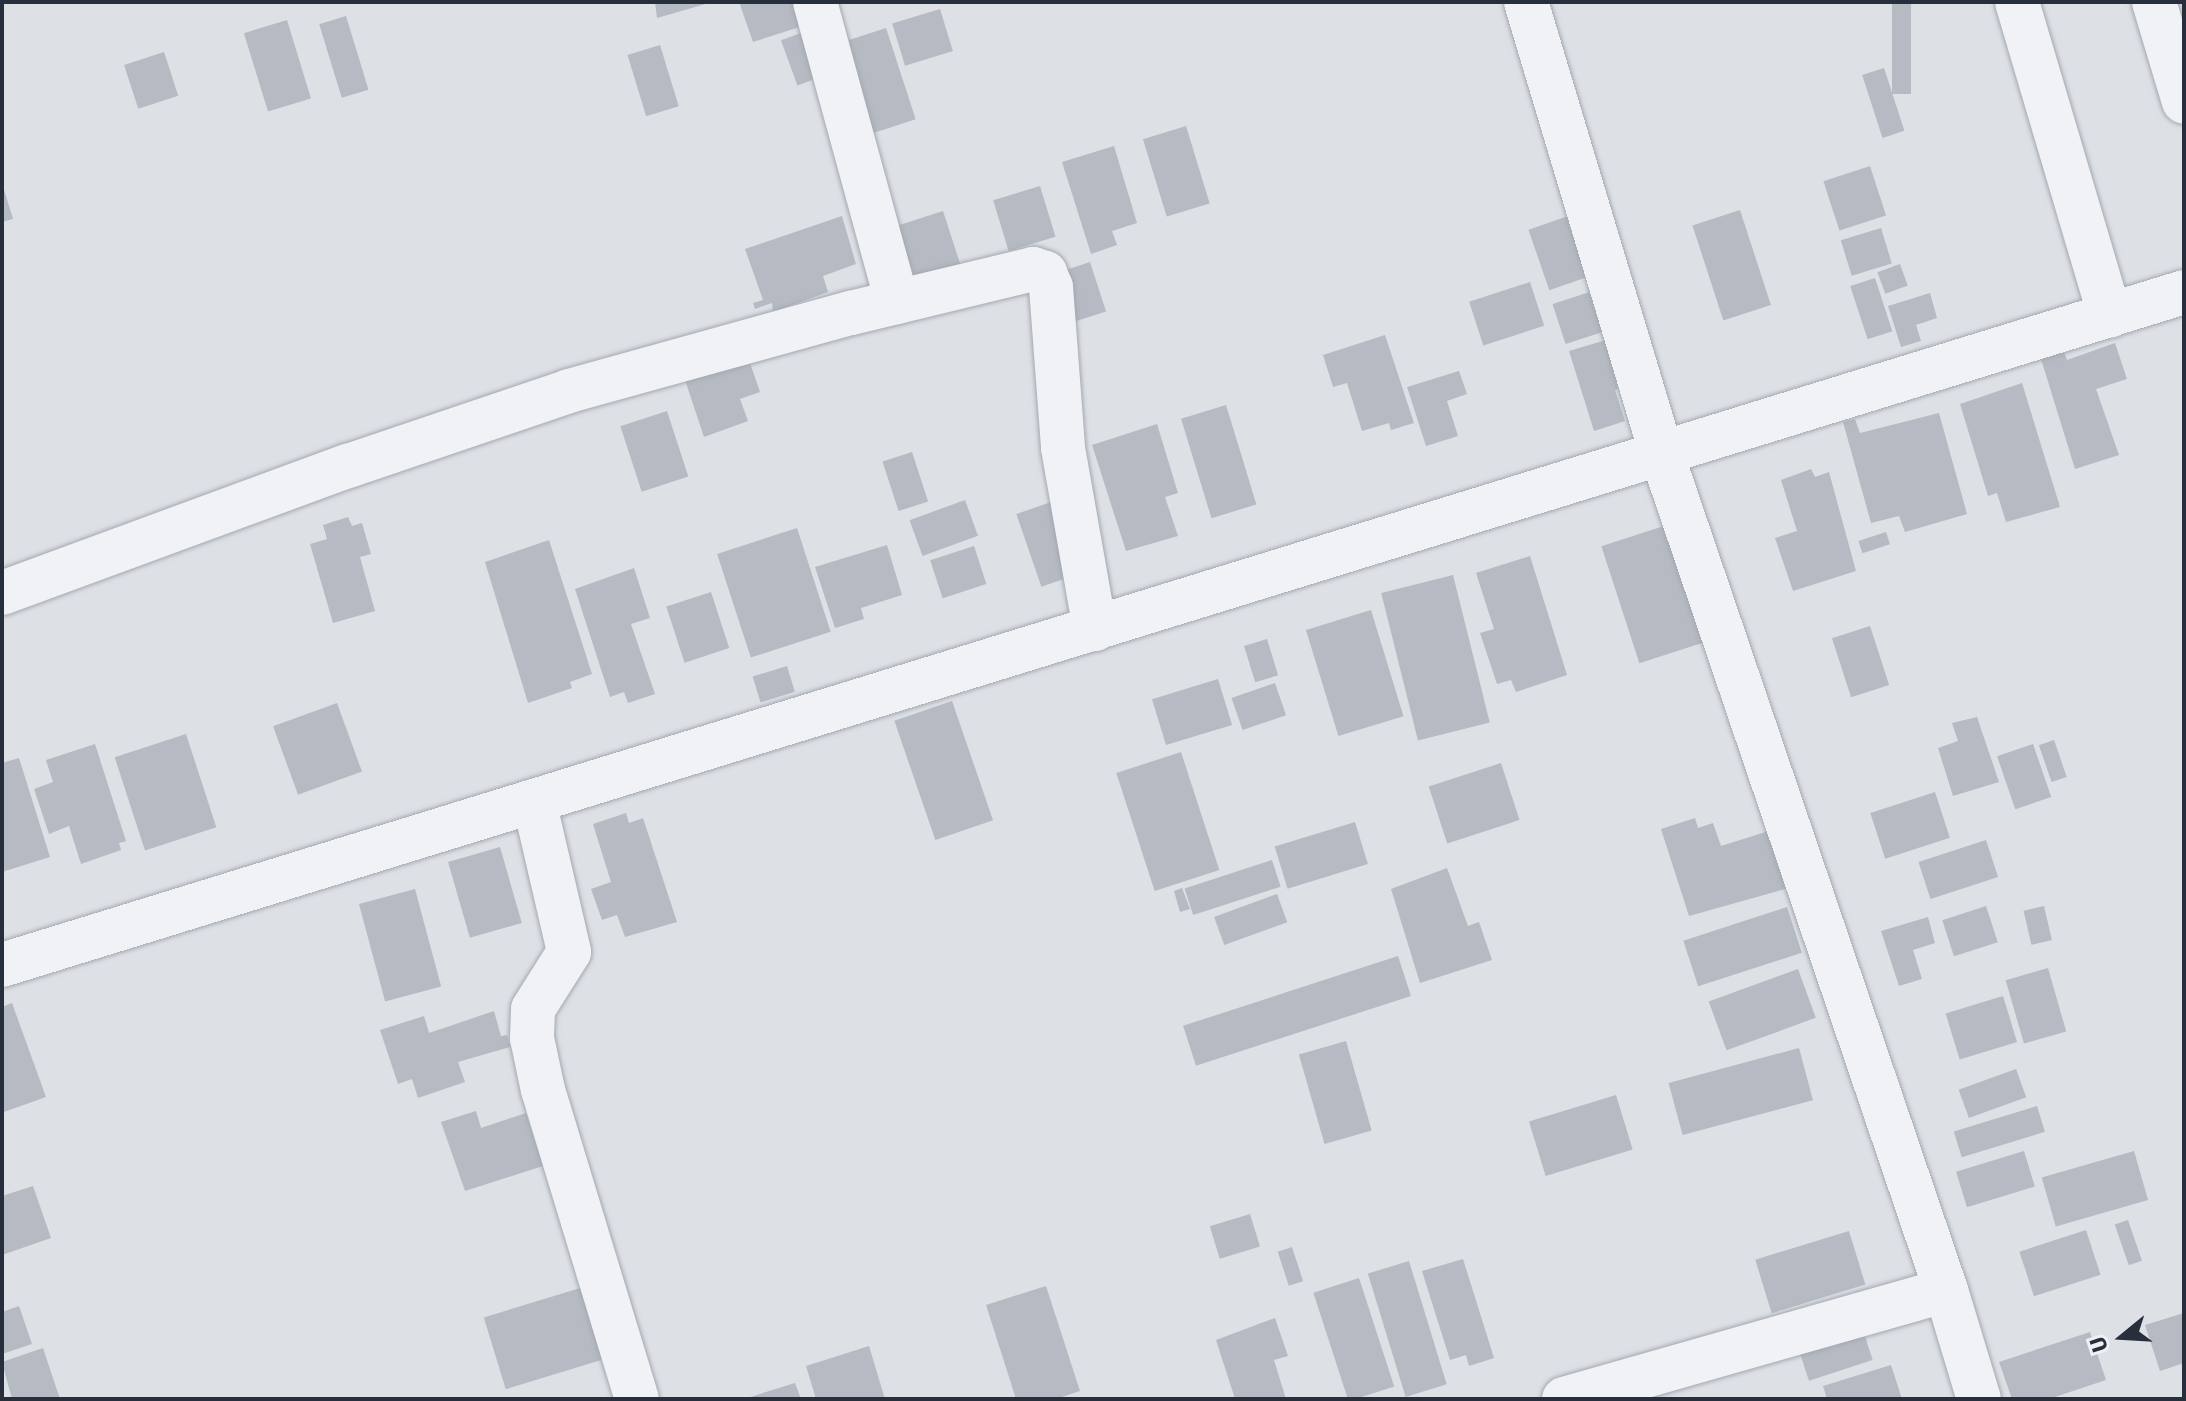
<!DOCTYPE html>
<html>
<head>
<meta charset="utf-8">
<style>
  body { margin:0 }
  #map { position:relative; width:2186px; height:1401px; overflow:hidden; background:#dde1e6; font-family:"Fira Sans",sans-serif }
  div>[style] { position:absolute }
  [style*='--x'] { left:calc(var(--x)*1px); top:calc(var(--y)*1px); width:calc(var(--w)*1px); rotate:calc(var(--a)*1deg) }
  .building>* { inset:0; background:#b5bac3; transform-origin:0 0 }
  .roads { filter:drop-shadow(0 0 2px #a3a8b0) drop-shadow(0 0 2px #a3a8b0) }
  .minor>* { height:44px; margin:-22px; padding:0 22px; transform-origin:22px; border-radius:22px; background:#f0f2f5 }
  span { translate:-50% -50%; white-space:nowrap; text-align:center; line-height:1.15; -webkit-text-stroke:6px #edf0f4; paint-order:stroke }
  .frame { position:absolute; inset:0; border:4px solid #282f3c; pointer-events:none }
  .north { position:absolute; left:2082px; top:1297px; width:80px; height:80px; -webkit-text-stroke:6px #edf0f4; paint-order:stroke; rotate:252deg; font-size:22px; font-weight:700; line-height:32px; text-align:center; color:#282f3c }
  .north::after { content:''; display:block; margin:auto; width:28px; height:36px; background:#282f3c; clip-path:polygon(50% 0,100% 100%,50% 72%,0 100%) }
</style>
</head>
<body>
<div id="map">
  <div class="building">
    <i style="clip-path:polygon(655px 2px,709px 2px,709px 3px,657px 18px)"></i>
    <i style="clip-path:polygon(739px 2px,795px 2px,803px 26px,753px 42px)"></i>
    <i style="left:1892px;top:2px;width:19px;height:92px"></i>
    <i style="left:940px;top:9px;width:44px;height:50px;rotate:73deg"></i>
    <i style="left:346px;top:16px;width:77px;height:28px;rotate:73deg"></i>
    <i style="left:287px;top:20px;width:82px;height:45px;rotate:73deg"></i>
    <i style="left:886px;top:28px;width:96px;height:46px;rotate:72deg"></i>
    <i style="left:812px;top:29px;width:48px;height:33px;rotate:70deg"></i>
    <i style="left:660px;top:45px;width:64px;height:34px;rotate:73deg"></i>
    <i style="left:164px;top:52px;width:46px;height:42px;rotate:72deg"></i>
    <i style="left:1884px;top:68px;width:66px;height:23px;rotate:72deg"></i>
    <i style="left:1186px;top:126px;width:81px;height:45px;rotate:73deg"></i>
    <i style="clip-path:polygon(1114px 146px,1137px 223px,1112px 231px,1117px 245px,1091px 254px,1062px 162px)"></i>
    <i style="left:1870px;top:166px;width:52px;height:49px;rotate:72deg"></i>
    <i style="clip-path:polygon(2px 183px,13px 219px,2px 222px)"></i>
    <i style="left:1040px;top:186px;width:53px;height:49px;rotate:73deg"></i>
    <i style="left:1740px;top:210px;width:100px;height:50px;rotate:72deg"></i>
    <i style="left:943px;top:211px;width:61px;height:48px;rotate:72deg"></i>
    <i style="left:1571px;top:215px;width:64px;height:45px;rotate:71deg"></i>
    <i style="clip-path:polygon(842px 216px,856px 264px,823px 276px,828px 292px,773px 312px,772px 303px,755px 309px,753px 303px,763px 300px,745px 249px)"></i>
    <i style="left:1881px;top:228px;width:37px;height:42px;rotate:73deg"></i>
    <i style="left:1090px;top:262px;width:52px;height:32px;rotate:72deg"></i>
    <i style="left:1900px;top:264px;width:23px;height:24px;rotate:70deg"></i>
    <i style="left:1875px;top:278px;width:56px;height:26px;rotate:72deg"></i>
    <i style="left:1530px;top:282px;width:46px;height:64px;rotate:72deg"></i>
    <i style="left:1602px;top:288px;width:42px;height:52px;rotate:72deg"></i>
    <i style="clip-path:polygon(1930px 293px,1937px 318px,1916px 325px,1921px 341px,1901px 347px,1888px 306px)"></i>
    <i style="clip-path:polygon(1385px 335px,1414px 423px,1391px 430px,1389px 423px,1362px 431px,1347px 383px,1333px 387px,1323px 355px)"></i>
    <i style="clip-path:polygon(1616px 337px,1630px 385px,1615px 390px,1625px 421px,1594px 431px,1569px 351px)"></i>
    <i style="clip-path:polygon(2115px 343px,2127px 379px,2096px 389px,2119px 455px,2075px 469px,2041px 359px,2064px 352px,2067px 360px)"></i>
    <i style="clip-path:polygon(745px 348px,760px 392px,740px 399px,748px 421px,704px 437px,681px 368px)"></i>
    <i style="clip-path:polygon(1459px 371px,1467px 394px,1447px 401px,1458px 436px,1426px 446px,1407px 387px)"></i>
    <i style="clip-path:polygon(2022px 383px,2060px 507px,2006px 522px,1997px 493px,1988px 496px,1960px 404px)"></i>
    <i style="left:1226px;top:405px;width:104px;height:47px;rotate:73deg"></i>
    <i style="left:667px;top:411px;width:69px;height:49px;rotate:72deg"></i>
    <i style="clip-path:polygon(1939px 413px,1967px 514px,1905px 532px,1899px 516px,1871px 523px,1843px 422px,1855px 419px,1860px 433px)"></i>
    <i style="clip-path:polygon(1157px 424px,1178px 493px,1165px 497px,1178px 536px,1126px 551px,1092px 445px)"></i>
    <i style="left:912px;top:452px;width:52px;height:31px;rotate:72deg"></i>
    <i style="clip-path:polygon(1811px 469px,1815px 477px,1829px 472px,1856px 571px,1793px 591px,1775px 538px,1797px 531px,1781px 480px)"></i>
    <i style="left:965px;top:500px;width:38px;height:59px;rotate:70deg"></i>
    <i style="left:1057px;top:500px;width:77px;height:43px;rotate:71deg"></i>
    <i style="clip-path:polygon(348px 517px,352px 526px,362px 523px,371px 554px,360px 557px,375px 611px,333px 623px,310px 544px,327px 539px,323px 525px)"></i>
    <i style="left:1667px;top:525px;width:123px;height:69px;rotate:72deg"></i>
    <i style="left:797px;top:528px;width:109px;height:84px;rotate:72deg"></i>
    <i style="left:1886px;top:532px;width:13px;height:29px;rotate:72deg"></i>
    <i style="clip-path:polygon(549px 540px,592px 674px,570px 682px,572px 688px,528px 703px,485px 562px)"></i>
    <i style="clip-path:polygon(887px 545px,902px 595px,861px 608px,864px 619px,835px 628px,815px 567px)"></i>
    <i style="left:974px;top:546px;width:40px;height:46px;rotate:72deg"></i>
    <i style="clip-path:polygon(1530px 556px,1567px 675px,1516px 692px,1511px 680px,1497px 684px,1480px 633px,1494px 629px,1476px 573px)"></i>
    <i style="clip-path:polygon(634px 568px,650px 618px,631px 624px,655px 694px,628px 703px,624px 692px,610px 697px,575px 589px)"></i>
    <i style="left:1453px;top:575px;width:152px;height:74px;rotate:76deg"></i>
    <i style="left:711px;top:592px;width:59px;height:47px;rotate:72deg"></i>
    <i style="left:1371px;top:610px;width:111px;height:68px;rotate:73deg"></i>
    <i style="left:1870px;top:626px;width:62px;height:40px;rotate:72deg"></i>
    <i style="left:1267px;top:639px;width:38px;height:24px;rotate:73deg"></i>
    <i style="left:787px;top:666px;width:27px;height:36px;rotate:73deg"></i>
    <i style="left:1218px;top:679px;width:48px;height:69px;rotate:73deg"></i>
    <i style="left:1275px;top:683px;width:34px;height:46px;rotate:71deg"></i>
    <i style="left:952px;top:701px;width:126px;height:61px;rotate:71deg"></i>
    <i style="left:337px;top:703px;width:73px;height:68px;rotate:70deg"></i>
    <i style="clip-path:polygon(1977px 717px,1999px 782px,1953px 796px,1938px 748px,1958px 741px,1952px 723px)"></i>
    <i style="left:186px;top:734px;width:98px;height:75px;rotate:72deg"></i>
    <i style="left:2054px;top:740px;width:39px;height:16px;rotate:71deg"></i>
    <i style="clip-path:polygon(95px 744px,126px 841px,119px 843px,121px 850px,81px 864px,69px 826px,49px 834px,34px 789px,53px 782px,46px 760px)"></i>
    <i style="left:2033px;top:744px;width:56px;height:38px;rotate:71deg"></i>
    <i style="left:1181px;top:752px;width:124px;height:68px;rotate:72deg"></i>
    <i style="clip-path:polygon(19px 758px,50px 857px,2px 872px,2px 763px)"></i>
    <i style="left:1501px;top:763px;width:60px;height:76px;rotate:72deg"></i>
    <i style="left:1935px;top:792px;width:48px;height:68px;rotate:72deg"></i>
    <i style="clip-path:polygon(626px 813px,629px 823px,643px 818px,677px 922px,625px 937px,617px 915px,602px 920px,591px 889px,611px 882px,593px 824px)"></i>
    <i style="clip-path:polygon(1695px 818px,1698px 828px,1713px 823px,1721px 846px,1785px 826px,1803px 884px,1689px 916px,1661px 829px)"></i>
    <i style="left:1355px;top:822px;width:44px;height:84px;rotate:73deg"></i>
    <i style="left:1986px;top:840px;width:39px;height:71px;rotate:72deg"></i>
    <i style="left:500px;top:847px;width:79px;height:54px;rotate:74deg"></i>
    <i style="left:1272px;top:860px;width:28px;height:92px;rotate:72deg"></i>
    <i style="clip-path:polygon(1447px 868px,1468px 926px,1479px 922px,1492px 960px,1420px 983px,1391px 889px)"></i>
    <i style="clip-path:polygon(1182px 888px,1190px 909px,1180px 912px,1174px 891px)"></i>
    <i style="left:415px;top:889px;width:101px;height:58px;rotate:75deg"></i>
    <i style="left:1277px;top:894px;width:30px;height:67px;rotate:70deg"></i>
    <i style="left:1986px;top:906px;width:38px;height:46px;rotate:72deg"></i>
    <i style="left:2044px;top:906px;width:35px;height:21px;rotate:77deg"></i>
    <i style="left:1787px;top:907px;width:48px;height:109px;rotate:72deg"></i>
    <i style="clip-path:polygon(1928px 917px,1935px 943px,1913px 950px,1922px 979px,1899px 986px,1881px 931px)"></i>
    <i style="left:1398px;top:956px;width:42px;height:226px;rotate:72deg"></i>
    <i style="left:2048px;top:968px;width:66px;height:44px;rotate:74deg"></i>
    <i style="left:1798px;top:969px;width:52px;height:95px;rotate:70deg"></i>
    <i style="left:2003px;top:996px;width:48px;height:60px;rotate:73deg"></i>
    <i style="clip-path:polygon(12px 1003px,46px 1097px,4px 1112px,2px 1007px)"></i>
    <i style="clip-path:polygon(494px 1011px,501px 1036px,507px 1035px,510px 1047px,458px 1062px,465px 1082px,418px 1098px,412px 1079px,398px 1084px,380px 1030px,424px 1016px,429px 1033px)"></i>
    <i style="left:1346px;top:1041px;width:93px;height:49px;rotate:74deg"></i>
    <i style="left:1799px;top:1048px;width:54px;height:135px;rotate:75deg"></i>
    <i style="left:2016px;top:1069px;width:30px;height:61px;rotate:70deg"></i>
    <i style="left:1616px;top:1095px;width:57px;height:91px;rotate:73deg"></i>
    <i style="left:2037px;top:1106px;width:27px;height:87px;rotate:73deg"></i>
    <i style="clip-path:polygon(476px 1111px,481px 1128px,526px 1113px,543px 1166px,465px 1191px,441px 1122px)"></i>
    <i style="left:2024px;top:1151px;width:37px;height:71px;rotate:73deg"></i>
    <i style="left:2134px;top:1151px;width:51px;height:96px;rotate:74deg"></i>
    <i style="clip-path:polygon(33px 1186px,51px 1238px,2px 1255px,2px 1196px)"></i>
    <i style="left:1250px;top:1214px;width:34px;height:42px;rotate:73deg"></i>
    <i style="left:2128px;top:1220px;width:43px;height:14px;rotate:71deg"></i>
    <i style="left:2086px;top:1230px;width:47px;height:70px;rotate:72deg"></i>
    <i style="left:1849px;top:1231px;width:56px;height:98px;rotate:73deg"></i>
    <i style="left:1292px;top:1247px;width:36px;height:15px;rotate:72deg"></i>
    <i style="clip-path:polygon(1463px 1259px,1494px 1358px,1469px 1366px,1466px 1355px,1450px 1360px,1422px 1271px)"></i>
    <i style="left:1409px;top:1261px;width:129px;height:43px;rotate:73deg"></i>
    <i style="left:1359px;top:1278px;width:114px;height:48px;rotate:72deg"></i>
    <i style="left:590px;top:1285px;width:75px;height:111px;rotate:73deg"></i>
    <i style="clip-path:polygon(1046px 1286px,1080px 1391px,1056px 1399px,1016px 1399px,986px 1305px)"></i>
    <i style="clip-path:polygon(19px 1306px,32px 1344px,2px 1354px,2px 1312px)"></i>
    <i style="clip-path:polygon(2184px 1313px,2184px 1363px,2160px 1371px,2145px 1325px)"></i>
    <i style="clip-path:polygon(1275px 1318px,1288px 1356px,1274px 1360px,1286px 1399px,1235px 1399px,1216px 1340px)"></i>
    <i style="left:1860px;top:1321px;width:41px;height:67px;rotate:72deg"></i>
    <i style="clip-path:polygon(2090px 1332px,2106px 1380px,2049px 1399px,2012px 1399px,1999px 1362px)"></i>
    <i style="clip-path:polygon(869px 1346px,885px 1399px,816px 1399px,806px 1366px)"></i>
    <i style="clip-path:polygon(43px 1348px,60px 1399px,12px 1399px,2px 1362px)"></i>
    <i style="clip-path:polygon(1891px 1365px,1902px 1399px,1827px 1399px,1823px 1386px)"></i>
    <i style="clip-path:polygon(795px 1383px,801px 1399px,747px 1399px,747px 1398px)"></i>
  </div>
  <div class="roads">
    <div class="minor">
      <i style="--x:815;--y:2;--w:311;--a:74.7"></i>
      <i style="--x:1526;--y:2;--w:473;--a:73.3"></i>
      <i style="--x:1662;--y:455;--w:882;--a:71.22"></i>
      <i style="--x:1946;--y:1290;--w:114;--a:73.2"></i>
      <i style="--x:2017;--y:2;--w:327;--a:73.5"></i>
      <i style="--x:2154;--y:2;--w:104;--a:73.3"></i>
      <i style="--x:2;--y:593;--w:369;--a:-20.2"></i>
      <i style="--x:348;--y:466;--w:233;--a:-18.7"></i>
      <i style="--x:569;--y:391;--w:293;--a:-15.5"></i>
      <i style="--x:851;--y:313;--w:187;--a:-13.6"></i>
      <i style="--x:1033;--y:269;--w:13;--a:18"></i>
      <i style="--x:1045;--y:273;--w:15;--a:67"></i>
      <i style="--x:1051;--y:287;--w:161;--a:85.7"></i>
      <i style="--x:1063;--y:448;--w:184;--a:80"></i>
      <i style="--x:534;--y:801;--w:155;--a:76.9"></i>
      <i style="--x:569;--y:952;--w:67;--a:122.3"></i>
      <i style="--x:533;--y:1009;--w:29;--a:92"></i>
      <i style="--x:532;--y:1038;--w:53;--a:78.1"></i>
      <i style="--x:543;--y:1090;--w:323;--a:73.1"></i>
      <i style="--x:2;--y:965;--w:2283;--a:-17.14"></i>
      <i style="--x:1564;--y:1399;--w:397;--a:-15.9"></i>
    </div>
  </div>
  <div class="frame"></div>
  <div class="north">U</div>
</div>
</body>
</html>
